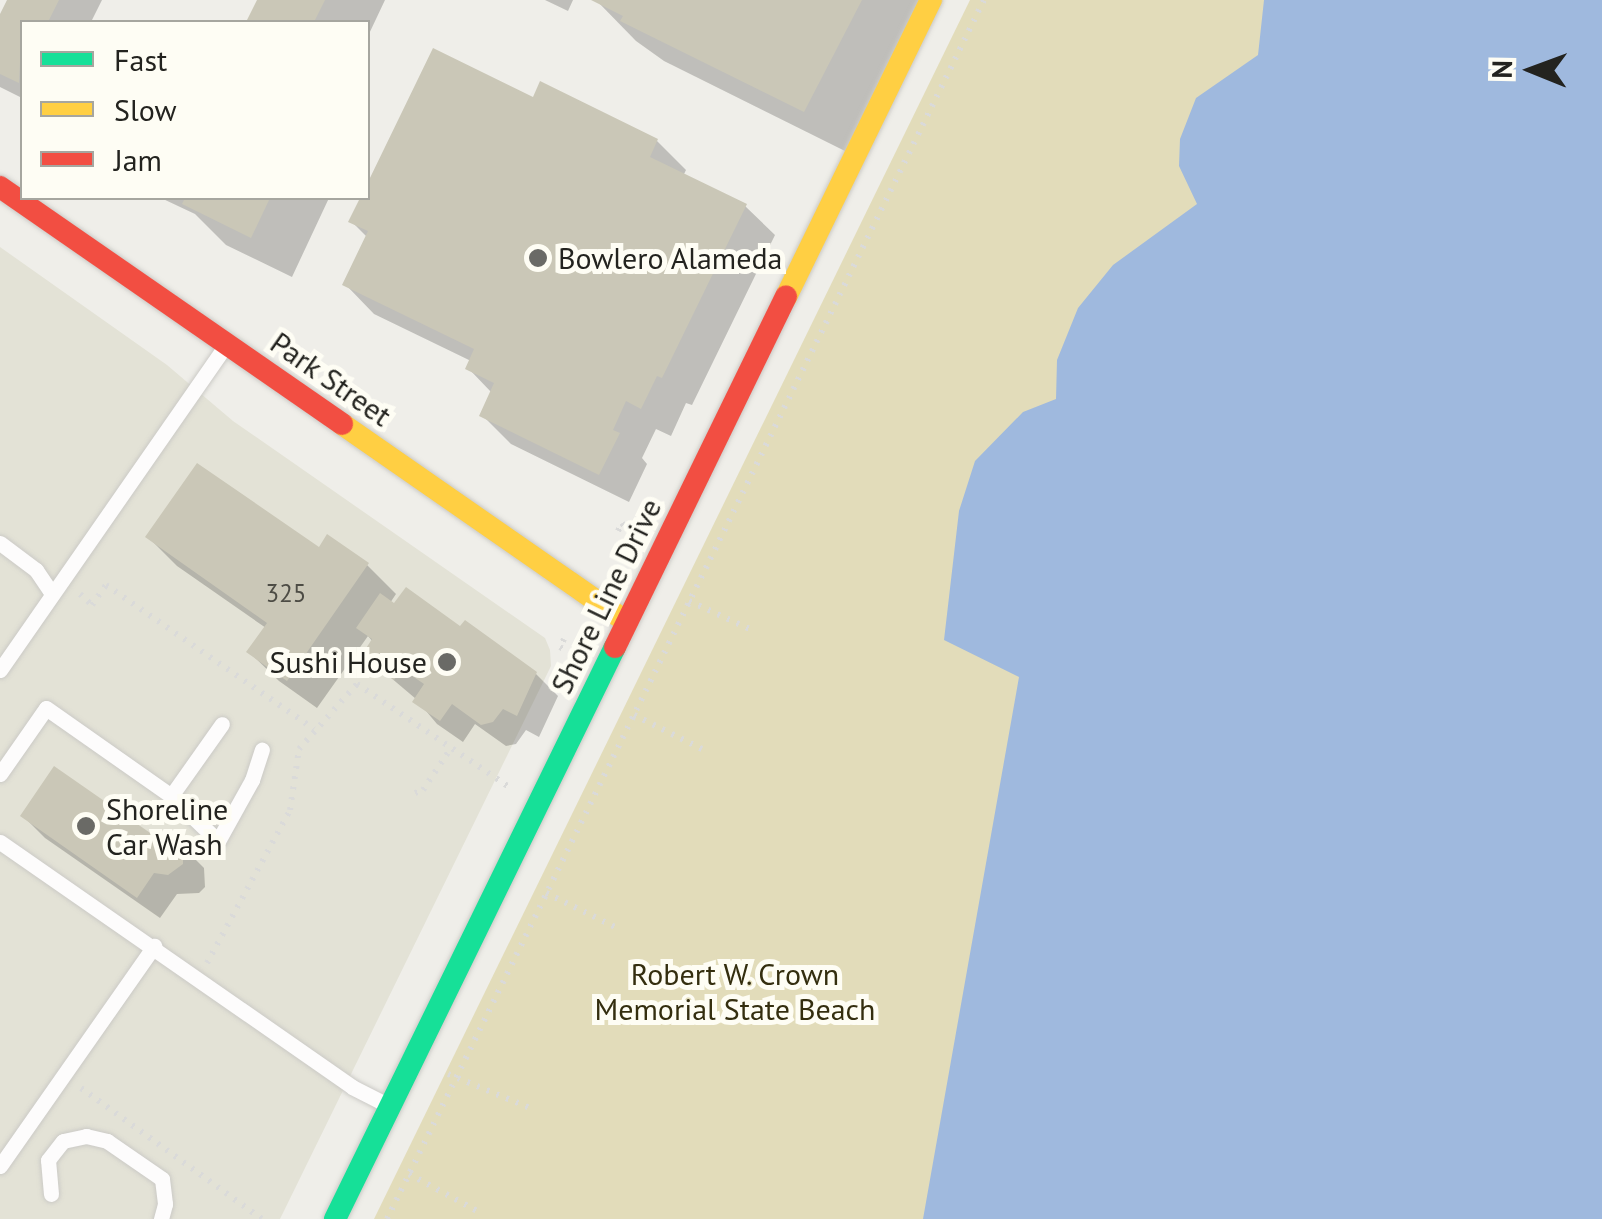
<!DOCTYPE html>
<html>
<head>
<meta charset="utf-8">
<style>
  body { margin:0 }
  #map { position:relative; width:1602px; height:1219px; overflow:hidden; background:#efeee9; font-family:"PT Sans",sans-serif }
  div>[style] { position:absolute }
  [style*='--x'] { left:calc(var(--x)*1px); top:calc(var(--y)*1px); width:calc(var(--w)*1px); rotate:calc(var(--a)*1deg) }
  .built>* { inset:0; background:#e3e2d6 }
  .green>* { inset:0; background:#e2dcba }
  .water>* { inset:0; background:#9fb9de }
  .shadow>* { inset:0; background:#0003 }
  .building>* { inset:0; background:#cac7b7 }
  .path>* { height:6px; margin-top:-3px; transform-origin:0; background:repeating-linear-gradient(90deg,#dadad9 0 2.5px,transparent 0 10.5px) }
  .roads { filter:drop-shadow(0 0 2px #cbcac6) drop-shadow(0 0 2px #cbcac6) }
  .lane>* { height:15px; margin:-7.5px; padding:0 7.5px; transform-origin:7.5px; border-radius:7.5px; background:#fdfcfc }
  .fast>* { height:22px; margin:-11px; padding:0 11px; transform-origin:11px; border-radius:11px; background:#16e098 }
  .slow>* { height:22px; margin:-11px; padding:0 11px; transform-origin:11px; border-radius:11px; background:#ffcf43 }
  .jam>* { height:22px; margin:-11px; padding:0 11px; transform-origin:11px; border-radius:11px; background:#f24e42 }
  .dots>* { width:28px; height:28px; translate:-50% -50%; box-sizing:border-box; border:5px solid #fefdf4; border-radius:50% }
  span { translate:-50% -50%; white-space:nowrap; text-align:center; line-height:1.15; -webkit-text-stroke:10px #fefdf4; paint-order:stroke }
  .number-label { font-size:25px; color:#4d4c45 }
  .number-label span { -webkit-text-stroke-width:0 }
  .poi-label { font-size:30px; color:#23231f }
  .left { translate:0 -50%; text-align:left }
  .right { translate:-100% -50%; text-align:right }
  .street-label { font-size:30px; color:#23231f }
  .park-label { font-size:30px; color:#342e0f }
  .legend { position:absolute; left:20px; top:20px; width:350px; height:180px; box-sizing:border-box; background:#fefdf4; border:2px solid #a6a69f; margin:0; padding:12px 18px; list-style:none; font-size:30px; color:#23231f }
  .legend li { display:flex; align-items:center; gap:20px; height:50px }
  .legend b { width:50px; border:2px solid #a6a69f }
  .north { position:absolute; left:1482px; top:20px; width:100px; height:100px; -webkit-text-stroke:8px #fefdf4; paint-order:stroke; rotate:271deg; font-size:28px; font-weight:700; line-height:40px; text-align:center; color:#23231f }
  .north::after { content:''; display:block; margin:auto; width:35px; height:45px; background:#23231f; clip-path:polygon(50% 0,100% 100%,50% 72%,0 100%) }
</style>
</head>
<body>
<div id="map">
  <div class="built">
    <i style="clip-path:polygon(0 247px,167px 365px,233px 421px,545px 638px,550px 650px,551px 666px,280px 1219px,0 1219px)"></i>
  </div>
  <div class="green">
    <i style="clip-path:polygon(970px 0,1602px 0,1602px 1219px,374px 1219px)"></i>
  </div>
  <div class="water">
    <i style="clip-path:polygon(1264px 0,1602px 0,1602px 1219px,923px 1219px,1019px 677px,944px 640px,959px 511px,975px 461px,1023px 412px,1056px 399px,1057px 360px,1078px 308px,1113px 265px,1197px 204px,1179px 166px,1180px 139px,1196px 98px,1258px 55px)"></i>
  </div>
  <div class="shadow">
    <i style="clip-path:polygon(9px 0,102px 0,91px 22px,22px 22px,22px 98px,0 87px,0 17px)"></i>
    <i style="clip-path:polygon(259px 0,385px 0,368px 36px,368px 22px,248px 22px)"></i>
    <i style="clip-path:polygon(545px 0,573px 0,568px 11px)"></i>
    <i style="clip-path:polygon(596px 0,923px 0,845px 151px,664px 61px,636px 41px)"></i>
    <i style="clip-path:polygon(434px 51px,534px 100px,657px 141px,686px 170px,683px 176px,745px 206px,775px 235px,692px 405px,686px 403px,671px 436px,656px 429px,642px 458px,647px 464px,629px 502px,511px 444px,482px 415px,492px 393px,468px 368px,471px 361px,374px 314px,345px 284px,368px 238px,351px 221px,363px 198px,368px 198px,368px 188px)"></i>
    <i style="clip-path:polygon(161px 198px,329px 198px,292px 277px,226px 245px,195px 214px)"></i>
    <i style="clip-path:polygon(148px 537px,319px 551px,367px 565px,396px 594px,390px 603px,461px 629px,536px 674px,558px 696px,539px 737px,526px 730px,516px 744px,506px 746px,475px 724px,463px 742px,437px 724px,416px 699px,364px 655px,373px 642px,368px 636px,317px 708px,279px 681px,249px 652px,266px 628px,177px 566px)"></i>
    <i style="clip-path:polygon(23px 816px,181px 845px,204px 868px,205px 887px,199px 893px,177px 894px,160px 918px,45px 838px)"></i>
  </div>
  <div class="building">
    <i style="clip-path:polygon(7px 0,59px 0,48px 22px,22px 22px,19px 83px,0 74px,0 14px)"></i>
    <i style="clip-path:polygon(257px 0,325px 0,314px 22px,246px 22px)"></i>
    <i style="clip-path:polygon(591px 0,862px 0,804px 112px,620px 21px,623px 16px)"></i>
    <i style="clip-path:polygon(433px 48px,533px 97px,540px 81px,658px 139px,650px 157px,747px 204px,662px 378px,657px 376px,641px 409px,626px 401px,613px 430px,620px 433px,599px 475px,479px 416px,494px 383px,465px 369px,474px 349px,342px 285px,368px 231px,348px 222px,360px 198px,368px 198px,368px 182px)"></i>
    <i style="clip-path:polygon(185px 198px,270px 198px,251px 238px,182px 204px)"></i>
    <i style="clip-path:polygon(197px 463px,319px 547px,327px 534px,369px 563px,287px 681px,246px 652px,267px 623px,145px 537px)"></i>
    <i style="clip-path:polygon(406px 587px,460px 626px,465px 620px,537px 672px,517px 716px,503px 709px,493px 722px,481px 725px,452px 704px,440px 721px,412px 702px,424px 684px,402px 669px,394px 680px,361px 656px,372px 639px,356px 628px,380px 593px,394px 603px)"></i>
    <i style="clip-path:polygon(54px 766px,156px 837px,176px 838px,183px 844px,183px 864px,168px 875px,154px 873px,137px 898px,20px 816px)"></i>
  </div>
  <div class="path">
    <i style="--x:618;--y:531;--w:9;--a:-63"></i>
    <i style="--x:622;--y:523;--w:15;--a:53"></i>
    <i style="--x:80;--y:594;--w:16;--a:43"></i>
    <i style="--x:92;--y:605;--w:24;--a:-55"></i>
    <i style="--x:106;--y:585;--w:253;--a:34.7"></i>
    <i style="--x:689;--y:601;--w:67;--a:24.7"></i>
    <i style="--x:564;--y:639;--w:9;--a:117"></i>
    <i style="--x:560;--y:647;--w:6;--a:31"></i>
    <i style="--x:634;--y:715;--w:76;--a:26.6"></i>
    <i style="--x:415;--y:793;--w:9;--a:-21"></i>
    <i style="--x:423;--y:790;--w:50;--a:-56.3"></i>
    <i style="--x:546;--y:893;--w:79;--a:26.2"></i>
    <i style="--x:207;--y:963;--w:174;--a:-61.5"></i>
    <i style="--x:290;--y:810;--w:62;--a:-81.6"></i>
    <i style="--x:299;--y:749;--w:87;--a:-48.3"></i>
    <i style="--x:357;--y:684;--w:184;--a:34.1"></i>
    <i style="--x:448;--y:1074;--w:94;--a:22.5"></i>
    <i style="--x:81;--y:1088;--w:223;--a:35.9"></i>
    <i style="--x:409;--y:1174;--w:80;--a:28.5"></i>
    <i style="--x:387;--y:1219;--w:1357;--a:-63.91"></i>
  </div>
  <div class="roads">
    <div class="lane">
      <i style="--x:0;--y:543;--w:45;--a:36.9"></i>
      <i style="--x:36;--y:570;--w:29;--a:56"></i>
      <i style="--x:0;--y:670;--w:391;--a:-55.2"></i>
      <i style="--x:0;--y:774;--w:80;--a:-55.1"></i>
      <i style="--x:46;--y:708;--w:153;--a:35.1"></i>
      <i style="--x:171;--y:796;--w:88;--a:-54.7"></i>
      <i style="--x:171;--y:796;--w:65;--a:43.8"></i>
      <i style="--x:218;--y:841;--w:70;--a:-60.9"></i>
      <i style="--x:252;--y:780;--w:32;--a:-72"></i>
      <i style="--x:0;--y:842;--w:429;--a:34.8"></i>
      <i style="--x:352;--y:1087;--w:37;--a:27"></i>
      <i style="--x:0;--y:1166;--w:269;--a:-55"></i>
      <i style="--x:51;--y:1194;--w:34;--a:-95"></i>
      <i style="--x:48;--y:1160;--w:24;--a:-52"></i>
      <i style="--x:63;--y:1141;--w:24;--a:-12"></i>
      <i style="--x:86;--y:1136;--w:22;--a:13"></i>
      <i style="--x:107;--y:1141;--w:67;--a:34.6"></i>
      <i style="--x:162;--y:1179;--w:25;--a:83"></i>
      <i style="--x:165;--y:1204;--w:16;--a:105"></i>
    </div>
    <div class="fast">
      <i style="--x:335;--y:1219;--w:637;--a:-63.92"></i>
    </div>
    <div class="slow">
      <i style="--x:786;--y:297;--w:331;--a:-64"></i>
      <i style="--x:342;--y:424;--w:347;--a:34.8"></i>
    </div>
    <div class="jam">
      <i style="--x:0;--y:187;--w:416;--a:34.7"></i>
      <i style="--x:615;--y:647;--w:390;--a:-64"></i>
    </div>
  </div>
  <div class="dots">
    <i style="left:538px;top:258px;background:#6a6a66"></i>
    <i style="left:447px;top:662px;background:#6a6a66"></i>
    <i style="left:86px;top:826px;background:#6a6a66"></i>
  </div>
  <div class="number-label">
    <span style="left:286px;top:593px">325</span>
  </div>
  <div class="poi-label">
    <span class="left" style="left:558px;top:258px">Bowlero Alameda</span>
    <span class="right" style="left:427px;top:662px">Sushi House</span>
    <span class="left" style="left:106px;top:826px">Shoreline<br>Car Wash</span>
  </div>
  <div class="street-label">
    <span style="left:331px;top:379px;rotate:35deg">Park Street</span>
    <span style="left:606px;top:596px;rotate:-64deg">Shore Line Drive</span>
  </div>
  <div class="park-label">
    <span style="left:735px;top:991px">Robert W. Crown<br>Memorial State Beach</span>
  </div>
  <ul class="legend">
  <li><b style="height:12px;background:#16e098"></b>Fast</li>
  <li><b style="height:12px;background:#ffcf43"></b>Slow</li>
  <li><b style="height:12px;background:#f24e42"></b>Jam</li>
  </ul>
  <div class="north">N</div>
</div>
</body>
</html>
